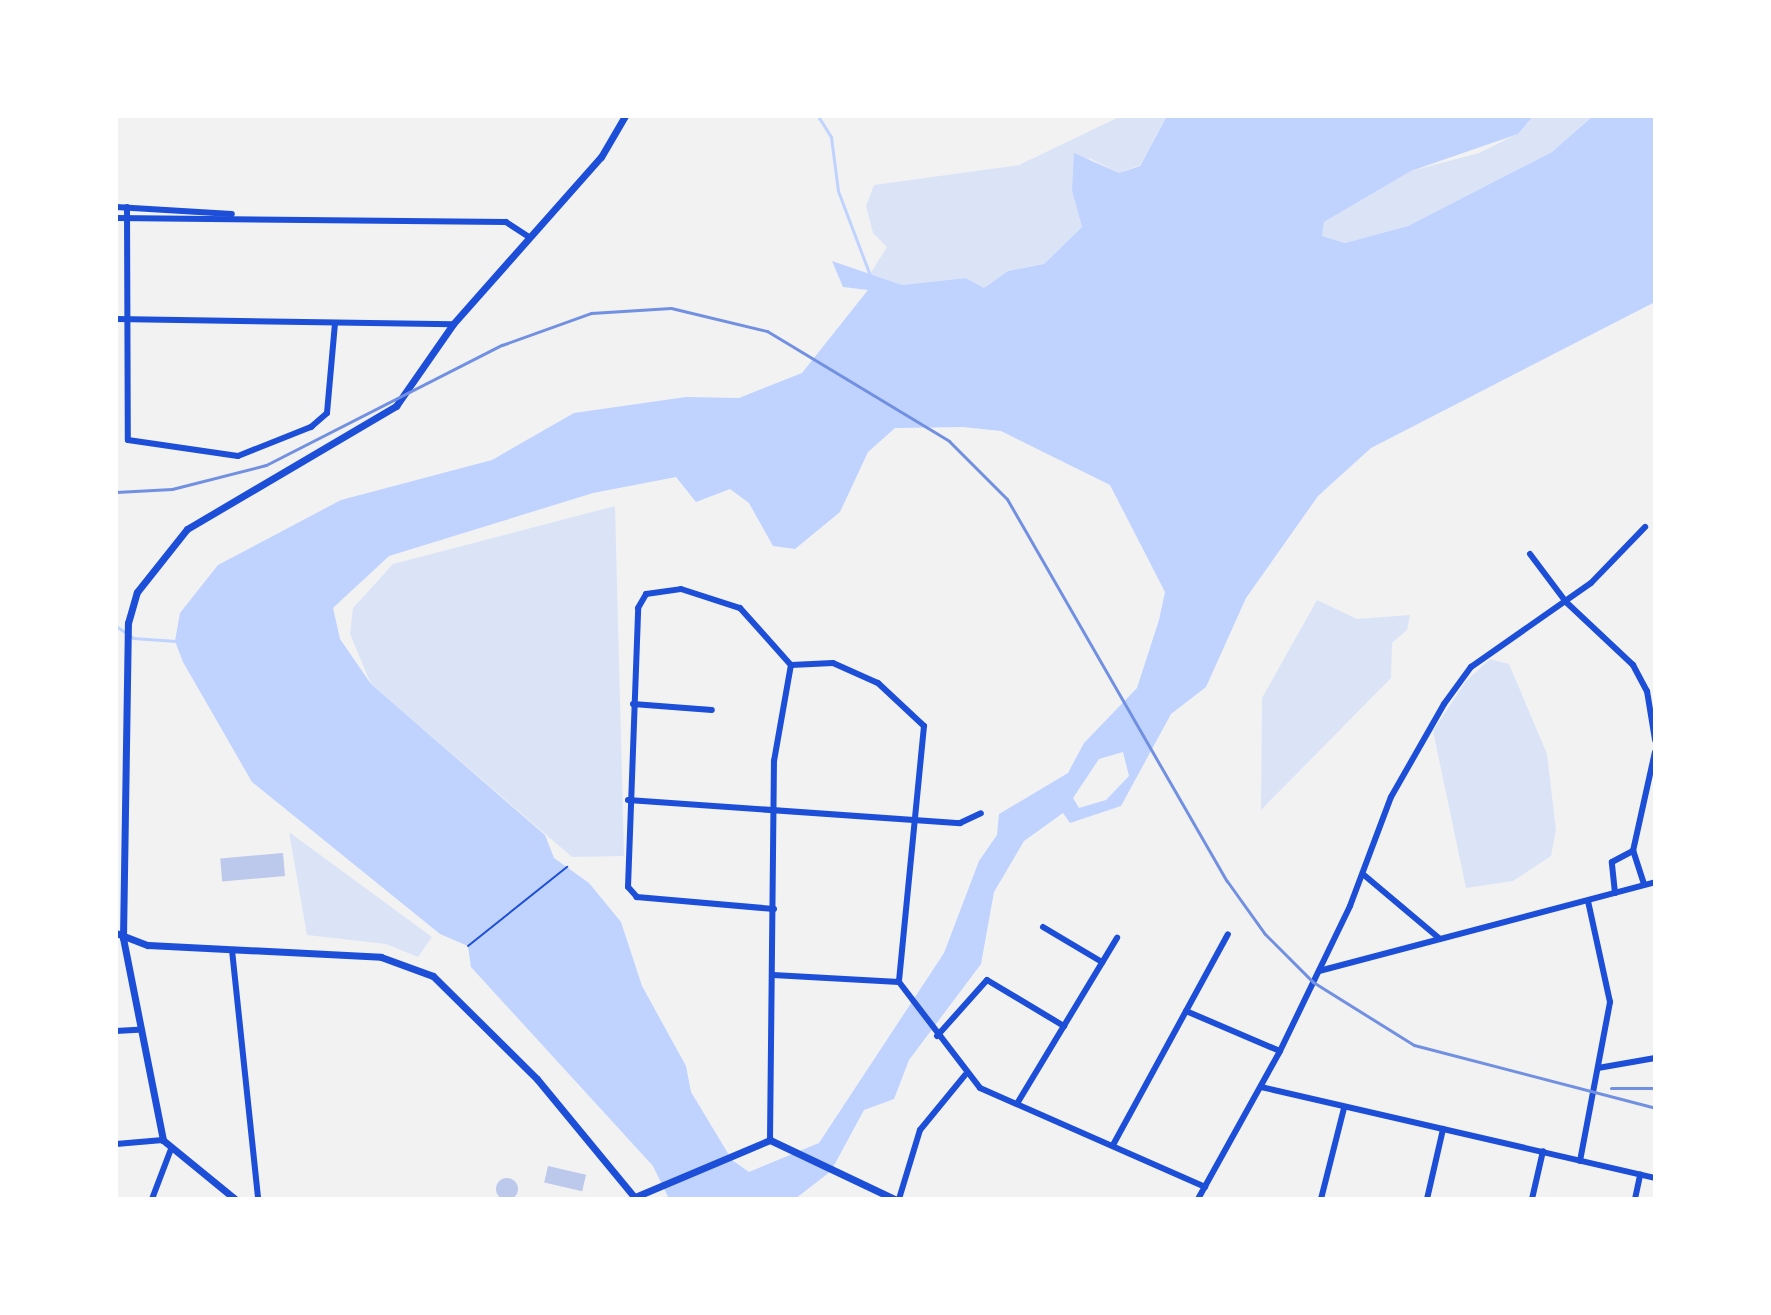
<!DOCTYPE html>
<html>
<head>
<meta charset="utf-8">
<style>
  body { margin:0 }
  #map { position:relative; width:1771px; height:1315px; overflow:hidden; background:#f2f2f2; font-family:Roboto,sans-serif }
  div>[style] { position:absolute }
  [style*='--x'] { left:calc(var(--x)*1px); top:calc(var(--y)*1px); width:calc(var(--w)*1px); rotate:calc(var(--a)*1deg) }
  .green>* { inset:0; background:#dbe4f7 }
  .water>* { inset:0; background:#bfd3fe }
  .stream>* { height:3px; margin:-1.5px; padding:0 1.5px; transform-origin:1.5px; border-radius:1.5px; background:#bfd3fe }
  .building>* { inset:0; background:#bdc9ec; transform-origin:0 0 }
  .round { border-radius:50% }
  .path>* { height:2px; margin:-1px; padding:0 1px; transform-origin:1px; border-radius:1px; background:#1d4ed8 }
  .minor>* { height:6px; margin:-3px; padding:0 3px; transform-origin:3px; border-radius:3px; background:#1d4ed8 }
  .tertiary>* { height:7px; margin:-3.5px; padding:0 3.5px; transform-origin:3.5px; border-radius:3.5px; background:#1d4ed8 }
  .rail>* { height:3px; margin:-1.5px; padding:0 1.5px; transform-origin:1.5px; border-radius:1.5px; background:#7290e2 }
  span { translate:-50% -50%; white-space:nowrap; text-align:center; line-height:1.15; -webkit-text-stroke:6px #fff; paint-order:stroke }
  .frame { position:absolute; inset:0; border:118px solid #fff; pointer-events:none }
</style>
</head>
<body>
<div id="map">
  <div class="green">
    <i style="clip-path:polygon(1121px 116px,1167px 116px,1140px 165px,1119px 173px,1089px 158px,1072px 191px,1082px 227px,1044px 264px,1008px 271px,984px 288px,966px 278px,902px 285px,870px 274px,887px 247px,873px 233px,866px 206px,874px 185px,1019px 165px)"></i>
    <i style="clip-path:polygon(1533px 116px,1593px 116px,1552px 152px,1408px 226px,1345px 243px,1321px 236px,1324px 222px,1411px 171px,1479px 153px,1517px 134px)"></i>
    <i style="clip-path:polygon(615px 506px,624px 856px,572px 857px,371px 684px,350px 634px,353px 608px,393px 564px)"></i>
    <i style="clip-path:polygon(1317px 600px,1357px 619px,1410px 615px,1407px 630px,1392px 643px,1391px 678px,1261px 810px,1262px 698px)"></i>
    <i style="clip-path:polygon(1490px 659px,1509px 664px,1547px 754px,1556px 830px,1551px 856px,1513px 881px,1466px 888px,1433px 731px,1466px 681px)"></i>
    <i style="clip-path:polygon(289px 832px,432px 937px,418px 957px,386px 944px,307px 935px)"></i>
  </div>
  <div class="water">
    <i style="clip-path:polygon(evenodd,1167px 116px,1533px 116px,1518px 134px,1411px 171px,1324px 222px,1322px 236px,1345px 243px,1408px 226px,1552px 152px,1593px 116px,1655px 116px,1655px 302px,1371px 448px,1318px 496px,1246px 598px,1206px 687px,1171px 714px,1121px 806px,1070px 823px,1063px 813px,1024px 841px,994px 892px,981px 964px,909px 1060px,894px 1099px,864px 1110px,831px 1171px,795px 1199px,669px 1199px,653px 1166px,471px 967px,468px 946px,440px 934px,252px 782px,183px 662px,175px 641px,180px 613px,218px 565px,341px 500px,492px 460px,574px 413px,686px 397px,739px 398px,802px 373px,868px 290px,843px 287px,832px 261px,902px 285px,966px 278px,984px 288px,1008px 271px,1044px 264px,1082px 227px,1072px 191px,1074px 153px,1119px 173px,1140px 166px,1167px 116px,963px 427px,1001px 431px,1110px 485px,1165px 592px,1159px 620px,1137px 688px,1084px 743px,1068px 773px,999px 814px,997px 835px,979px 861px,944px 953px,819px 1143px,749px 1172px,732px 1160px,691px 1092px,686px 1066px,642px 986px,621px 922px,589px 883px,554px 858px,545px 835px,371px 684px,340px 639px,333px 608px,389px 556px,593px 493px,676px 477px,696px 502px,730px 489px,749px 503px,773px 546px,795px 549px,840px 512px,868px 452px,895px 428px,963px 427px,1167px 116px,1123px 752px,1129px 776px,1106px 800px,1079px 808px,1073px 798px,1099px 759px,1123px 752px)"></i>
  </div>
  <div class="stream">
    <i style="--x:818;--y:116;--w:25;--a:58"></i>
    <i style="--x:831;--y:137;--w:54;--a:82.6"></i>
    <i style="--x:838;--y:191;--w:93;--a:69.2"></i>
    <i style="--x:116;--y:626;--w:21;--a:35"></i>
    <i style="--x:133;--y:638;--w:43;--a:4"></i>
  </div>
  <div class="building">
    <i style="left:283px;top:853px;width:23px;height:63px;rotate:85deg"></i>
    <i style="left:548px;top:1166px;width:39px;height:17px;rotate:13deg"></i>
    <i class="round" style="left:496px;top:1178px;width:22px;height:22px"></i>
  </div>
  <div class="path">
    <i style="--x:468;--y:946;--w:127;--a:-38.6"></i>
  </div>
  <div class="minor">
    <i style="--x:116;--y:207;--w:116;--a:3.5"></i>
    <i style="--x:127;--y:207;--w:233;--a:89.8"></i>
    <i style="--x:128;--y:440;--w:111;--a:8.3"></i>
    <i style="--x:238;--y:456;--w:79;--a:-21.7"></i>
    <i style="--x:311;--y:427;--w:21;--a:-41"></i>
    <i style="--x:327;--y:413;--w:89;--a:-84.9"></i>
    <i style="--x:116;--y:218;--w:390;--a:0.6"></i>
    <i style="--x:506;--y:222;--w:27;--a:33"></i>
    <i style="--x:116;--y:319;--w:337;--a:0.9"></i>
    <i style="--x:1530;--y:554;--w:60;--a:53.1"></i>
    <i style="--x:1566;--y:602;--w:92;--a:43.2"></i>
    <i style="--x:1633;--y:665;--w:30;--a:62"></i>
    <i style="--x:1647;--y:691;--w:50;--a:80.7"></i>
    <i style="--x:633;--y:704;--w:79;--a:4.3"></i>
    <i style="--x:628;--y:800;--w:333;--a:4"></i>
    <i style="--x:960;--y:823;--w:23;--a:-25"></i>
    <i style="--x:1364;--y:875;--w:99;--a:40.1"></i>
    <i style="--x:1644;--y:884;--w:35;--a:-108"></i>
    <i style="--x:1633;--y:851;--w:101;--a:-77.5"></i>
    <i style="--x:1615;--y:893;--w:31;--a:-96"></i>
    <i style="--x:1612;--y:862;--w:24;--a:-28"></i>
    <i style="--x:774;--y:909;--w:138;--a:-175"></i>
    <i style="--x:637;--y:897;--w:13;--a:-132"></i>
    <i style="--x:628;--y:887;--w:279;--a:-87.9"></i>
    <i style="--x:638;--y:608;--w:16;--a:-60"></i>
    <i style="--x:646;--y:594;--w:35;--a:-8"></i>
    <i style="--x:681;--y:589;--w:62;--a:17.9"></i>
    <i style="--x:740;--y:608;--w:76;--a:48.2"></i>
    <i style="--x:791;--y:665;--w:42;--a:-2.7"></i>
    <i style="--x:833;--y:663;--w:49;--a:24"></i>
    <i style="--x:878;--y:683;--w:63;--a:43.1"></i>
    <i style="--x:924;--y:726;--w:257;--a:95.6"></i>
    <i style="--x:1043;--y:927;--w:69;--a:30.7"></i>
    <i style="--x:232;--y:950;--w:250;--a:84"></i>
    <i style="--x:1319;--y:971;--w:348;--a:-14.8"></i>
    <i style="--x:773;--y:975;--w:126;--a:3.2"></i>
    <i style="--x:899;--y:982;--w:133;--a:52.6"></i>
    <i style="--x:980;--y:1088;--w:246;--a:23.7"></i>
    <i style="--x:1186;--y:1011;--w:102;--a:23.1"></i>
    <i style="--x:116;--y:1031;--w:22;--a:-3"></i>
    <i style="--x:937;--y:1036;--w:75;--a:-48.2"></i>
    <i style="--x:987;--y:980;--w:90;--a:30.9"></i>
    <i style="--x:1598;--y:1068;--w:58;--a:-10"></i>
    <i style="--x:1261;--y:1087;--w:404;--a:13"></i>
    <i style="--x:1018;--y:1102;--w:192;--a:-58.9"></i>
    <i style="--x:770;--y:1140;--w:379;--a:-89.4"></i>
    <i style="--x:774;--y:761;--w:97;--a:-80"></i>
    <i style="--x:116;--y:1144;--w:47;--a:-4.9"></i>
    <i style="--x:1113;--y:1145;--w:240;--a:-61.4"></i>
    <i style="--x:1580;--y:1161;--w:162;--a:-79.3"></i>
    <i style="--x:1610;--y:1002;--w:103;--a:-102.3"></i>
    <i style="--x:152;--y:1199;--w:53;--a:-69.2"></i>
    <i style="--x:899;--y:1199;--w:72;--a:-73.1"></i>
    <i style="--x:920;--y:1130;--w:71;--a:-50.7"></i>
    <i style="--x:1198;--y:1199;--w:169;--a:-61"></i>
    <i style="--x:1280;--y:1051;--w:161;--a:-64.2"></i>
    <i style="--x:1350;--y:906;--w:116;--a:-69.4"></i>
    <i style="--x:1391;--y:797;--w:107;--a:-60.3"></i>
    <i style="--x:1444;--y:704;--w:46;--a:-53.9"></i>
    <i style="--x:1471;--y:667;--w:146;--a:-35"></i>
    <i style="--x:1591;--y:583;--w:78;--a:-46"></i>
    <i style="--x:1321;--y:1199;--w:94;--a:-75.8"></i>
    <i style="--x:1427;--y:1199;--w:72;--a:-77.1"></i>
    <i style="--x:1532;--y:1199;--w:49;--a:-77.1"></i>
    <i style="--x:1635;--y:1199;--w:25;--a:-78"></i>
  </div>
  <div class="tertiary">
    <i style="--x:116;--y:933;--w:34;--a:21"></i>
    <i style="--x:148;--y:945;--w:233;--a:2.9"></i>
    <i style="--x:381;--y:957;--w:55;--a:20.1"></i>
    <i style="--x:433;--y:976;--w:146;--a:44.7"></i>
    <i style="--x:537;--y:1079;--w:156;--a:50.5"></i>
    <i style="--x:635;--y:1197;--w:147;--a:-22.9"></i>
    <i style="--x:770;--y:1140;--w:137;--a:25.4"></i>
    <i style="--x:235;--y:1199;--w:93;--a:-140.7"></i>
    <i style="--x:163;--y:1140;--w:206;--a:-101.2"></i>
    <i style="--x:123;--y:938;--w:315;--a:-89.1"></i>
    <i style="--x:128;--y:623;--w:32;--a:-74"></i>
    <i style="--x:137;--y:592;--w:80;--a:-51.6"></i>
    <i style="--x:187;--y:529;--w:243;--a:-30.5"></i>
    <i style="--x:396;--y:406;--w:100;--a:-55.2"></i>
    <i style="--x:453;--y:324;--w:223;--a:-48.5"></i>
    <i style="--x:601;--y:157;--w:48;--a:-59.7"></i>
  </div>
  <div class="rail">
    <i style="--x:116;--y:492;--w:56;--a:-3.1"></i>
    <i style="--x:172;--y:489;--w:97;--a:-14.3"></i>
    <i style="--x:266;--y:465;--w:265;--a:-27"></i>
    <i style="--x:502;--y:345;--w:95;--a:-19.8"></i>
    <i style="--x:591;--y:313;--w:80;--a:-3.6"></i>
    <i style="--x:671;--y:308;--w:99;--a:13.5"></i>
    <i style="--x:767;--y:331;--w:213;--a:31.1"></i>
    <i style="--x:949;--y:441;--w:82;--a:45"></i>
    <i style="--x:1007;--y:499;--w:441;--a:60.1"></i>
    <i style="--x:1227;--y:881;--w:65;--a:54.4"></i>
    <i style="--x:1265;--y:934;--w:68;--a:45"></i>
    <i style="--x:1313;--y:982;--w:119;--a:32"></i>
    <i style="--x:1414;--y:1045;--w:249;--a:14.6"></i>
    <i style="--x:1611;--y:1088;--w:44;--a:0"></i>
  </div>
  <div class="frame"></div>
</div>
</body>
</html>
